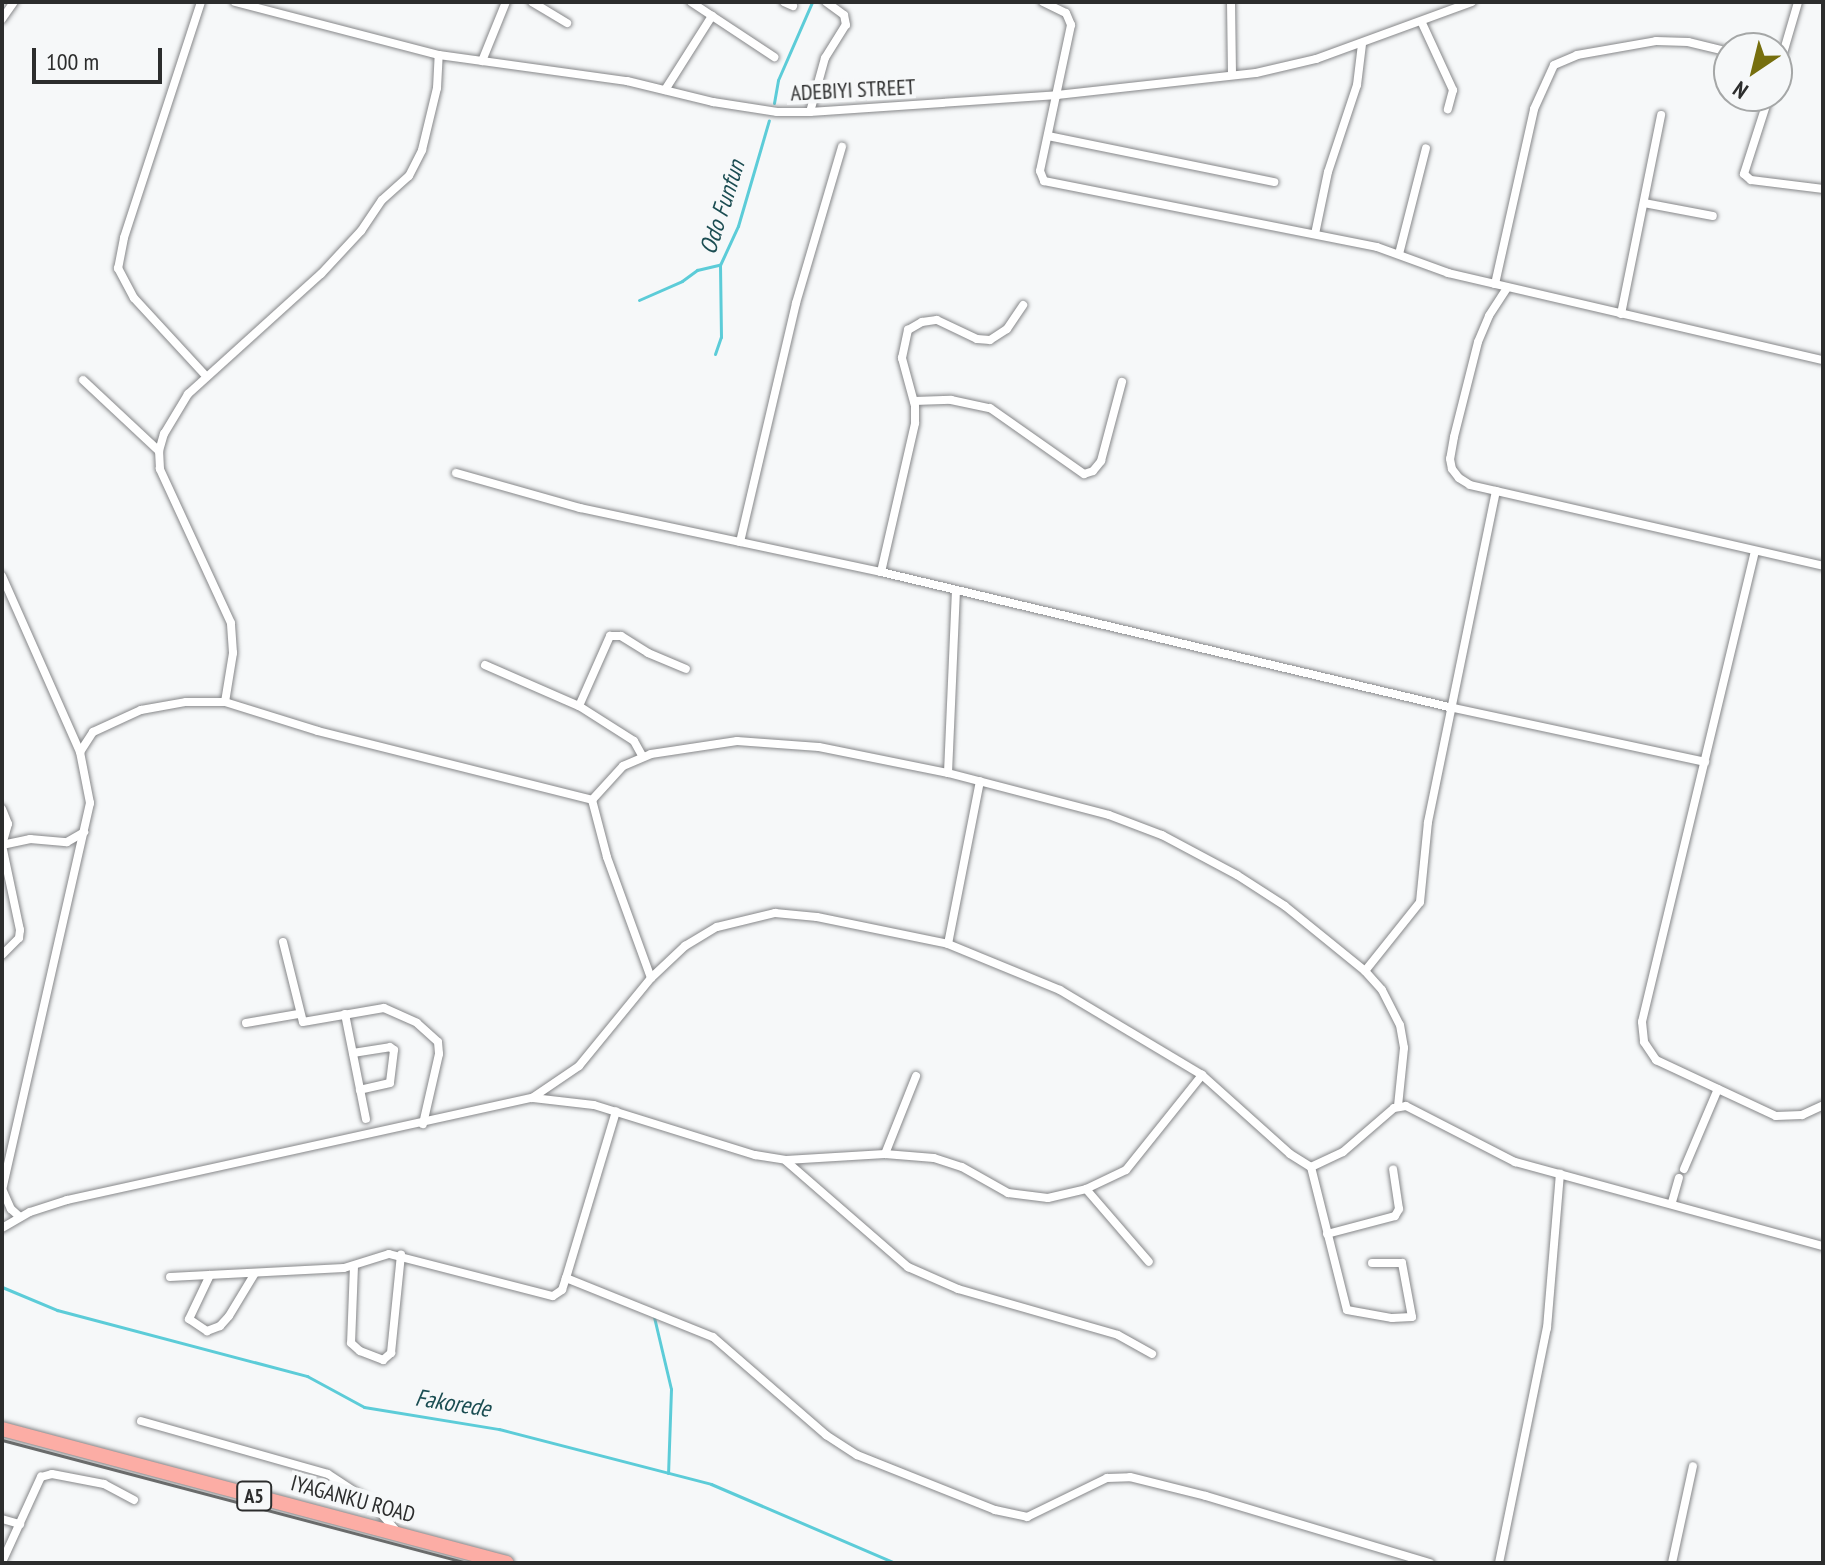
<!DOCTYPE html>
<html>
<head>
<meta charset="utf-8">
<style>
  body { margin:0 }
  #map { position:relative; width:1825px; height:1565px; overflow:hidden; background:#f6f8f9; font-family:"PT Sans Narrow",sans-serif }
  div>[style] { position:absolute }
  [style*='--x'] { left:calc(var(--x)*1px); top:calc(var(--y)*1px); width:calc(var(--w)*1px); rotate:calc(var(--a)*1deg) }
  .stream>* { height:3px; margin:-1.5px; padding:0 1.5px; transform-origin:1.5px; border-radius:1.5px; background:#5cccd8 }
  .roads { filter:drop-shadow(0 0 2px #868789) drop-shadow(0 0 2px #868789) }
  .street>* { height:8px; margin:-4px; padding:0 4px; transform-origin:4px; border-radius:4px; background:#fff }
  .highway>* { height:14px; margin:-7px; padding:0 7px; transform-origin:7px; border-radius:7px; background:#fcada5 }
  .rail>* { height:3px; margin:-1.5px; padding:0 1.5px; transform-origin:1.5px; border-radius:1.5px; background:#696b6b }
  span { translate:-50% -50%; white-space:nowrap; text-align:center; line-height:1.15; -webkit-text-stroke:8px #f6f8f9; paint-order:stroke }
  .shield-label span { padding:2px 6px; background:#f6f8f9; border:2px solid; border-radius:6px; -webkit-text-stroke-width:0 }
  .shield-label { font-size:20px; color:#2c2d2d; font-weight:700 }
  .street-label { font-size:22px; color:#2c2d2d }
  .water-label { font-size:24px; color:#1b4d52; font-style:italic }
  .frame { position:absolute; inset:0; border:4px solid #2c2d2d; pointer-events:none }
  .north { position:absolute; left:1713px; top:32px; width:80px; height:80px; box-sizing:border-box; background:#f6f8f9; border:2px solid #a5a7a7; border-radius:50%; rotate:215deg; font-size:22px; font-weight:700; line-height:32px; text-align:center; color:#2c2d2d }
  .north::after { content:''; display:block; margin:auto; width:28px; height:36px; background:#766f0e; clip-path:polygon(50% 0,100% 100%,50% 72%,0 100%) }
  .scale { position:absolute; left:32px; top:48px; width:130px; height:36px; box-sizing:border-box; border:4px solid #2c2d2d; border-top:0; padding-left:10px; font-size:24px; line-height:28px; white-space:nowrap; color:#2c2d2d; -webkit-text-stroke:6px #f6f8f9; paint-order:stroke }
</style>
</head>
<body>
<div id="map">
  <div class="stream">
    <i style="--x:774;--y:103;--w:23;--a:-80"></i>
    <i style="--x:778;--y:80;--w:85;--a:-66.4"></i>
    <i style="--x:639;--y:300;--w:47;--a:-23.8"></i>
    <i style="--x:682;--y:281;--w:19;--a:-36"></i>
    <i style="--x:697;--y:270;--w:23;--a:-13"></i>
    <i style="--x:715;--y:354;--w:18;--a:-71"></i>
    <i style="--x:721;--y:337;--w:72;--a:-90.8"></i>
    <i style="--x:720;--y:265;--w:43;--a:-65.2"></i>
    <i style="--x:738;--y:226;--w:110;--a:-73.7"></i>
    <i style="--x:2;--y:1287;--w:60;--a:22.7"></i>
    <i style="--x:57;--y:1310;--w:259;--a:14.8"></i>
    <i style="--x:307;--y:1376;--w:65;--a:28.5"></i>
    <i style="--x:364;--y:1407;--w:137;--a:9.3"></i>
    <i style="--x:499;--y:1429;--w:219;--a:14.5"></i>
    <i style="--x:711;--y:1484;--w:200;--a:23.2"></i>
    <i style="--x:654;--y:1317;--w:74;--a:76.7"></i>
    <i style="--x:671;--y:1389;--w:84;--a:92"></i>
  </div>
  <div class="roads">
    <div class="street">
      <i style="--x:201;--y:2;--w:248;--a:108.1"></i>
      <i style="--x:124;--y:238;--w:31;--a:101"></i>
      <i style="--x:118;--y:268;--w:34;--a:62"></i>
      <i style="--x:134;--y:298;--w:106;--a:47.3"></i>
      <i style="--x:235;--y:2;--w:211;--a:14.6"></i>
      <i style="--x:439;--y:55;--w:190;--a:7.9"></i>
      <i style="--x:627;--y:81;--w:89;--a:13.7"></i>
      <i style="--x:713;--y:102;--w:65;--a:8.9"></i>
      <i style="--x:777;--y:112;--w:33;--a:0"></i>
      <i style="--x:810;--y:112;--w:248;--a:-3.9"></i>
      <i style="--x:1057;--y:95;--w:200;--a:-6.3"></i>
      <i style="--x:1256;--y:73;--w:62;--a:-13.1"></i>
      <i style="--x:1316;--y:59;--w:166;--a:-20.1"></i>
      <i style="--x:532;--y:2;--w:41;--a:31"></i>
      <i style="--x:691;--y:2;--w:100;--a:33.5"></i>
      <i style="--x:784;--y:2;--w:10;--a:24"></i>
      <i style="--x:1043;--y:2;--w:25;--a:26"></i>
      <i style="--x:1066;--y:13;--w:13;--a:67"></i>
      <i style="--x:1071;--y:25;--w:149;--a:102"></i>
      <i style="--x:1040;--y:171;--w:11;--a:68"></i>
      <i style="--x:1044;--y:181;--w:339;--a:11.2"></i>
      <i style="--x:1377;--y:247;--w:76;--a:20.1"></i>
      <i style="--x:1448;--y:273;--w:385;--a:13.1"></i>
      <i style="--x:1231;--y:2;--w:73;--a:89.2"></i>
      <i style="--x:2;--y:19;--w:21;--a:-55"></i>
      <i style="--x:1422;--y:23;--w:74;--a:65.2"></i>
      <i style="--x:1453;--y:90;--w:20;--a:105"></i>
      <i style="--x:482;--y:61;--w:64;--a:-67.9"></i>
      <i style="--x:1777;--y:74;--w:75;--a:-73.7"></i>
      <i style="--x:665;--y:90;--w:88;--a:-57.6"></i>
      <i style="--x:1769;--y:96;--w:82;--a:107.8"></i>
      <i style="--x:1744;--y:174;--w:9;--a:41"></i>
      <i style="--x:1751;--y:180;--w:73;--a:7.1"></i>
      <i style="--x:810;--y:112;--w:56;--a:-74.5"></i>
      <i style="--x:825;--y:58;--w:39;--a:-58"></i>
      <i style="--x:846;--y:25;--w:10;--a:-101"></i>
      <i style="--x:844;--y:15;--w:22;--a:-144"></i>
      <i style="--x:1048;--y:136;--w:231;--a:11.5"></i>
      <i style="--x:1644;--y:203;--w:70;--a:10.7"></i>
      <i style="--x:1315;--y:234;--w:63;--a:-78.2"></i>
      <i style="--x:1328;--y:172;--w:92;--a:-71.6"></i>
      <i style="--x:1357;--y:85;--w:41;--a:-83"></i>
      <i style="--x:1399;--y:254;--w:109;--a:-75.7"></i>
      <i style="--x:1495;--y:284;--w:179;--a:-77.4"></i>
      <i style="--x:1534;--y:109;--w:48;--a:-65.6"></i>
      <i style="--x:1554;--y:65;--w:25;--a:-23"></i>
      <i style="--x:1577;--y:55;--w:80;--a:-10"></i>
      <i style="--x:1656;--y:41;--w:32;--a:2"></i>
      <i style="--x:1688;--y:42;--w:42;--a:13.7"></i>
      <i style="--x:1507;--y:288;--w:33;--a:123"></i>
      <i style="--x:1489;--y:316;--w:28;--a:113"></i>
      <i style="--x:1478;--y:342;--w:98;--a:104.2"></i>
      <i style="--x:1454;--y:437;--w:22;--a:100"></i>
      <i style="--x:1450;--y:459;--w:10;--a:79"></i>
      <i style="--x:1452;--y:469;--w:11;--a:52"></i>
      <i style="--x:1459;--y:478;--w:13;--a:32"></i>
      <i style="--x:1470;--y:485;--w:362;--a:12.9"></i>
      <i style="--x:1621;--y:314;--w:203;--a:-78.6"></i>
      <i style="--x:83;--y:380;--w:104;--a:43.1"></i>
      <i style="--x:914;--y:401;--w:37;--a:-2"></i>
      <i style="--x:951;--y:400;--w:40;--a:12"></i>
      <i style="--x:990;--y:408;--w:115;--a:35.1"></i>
      <i style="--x:1084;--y:474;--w:9;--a:-18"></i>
      <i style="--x:1093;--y:471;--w:13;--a:-51"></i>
      <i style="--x:1101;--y:461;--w:82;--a:-75.1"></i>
      <i style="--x:456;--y:473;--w:129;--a:15.8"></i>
      <i style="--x:580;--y:508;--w:308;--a:12"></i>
      <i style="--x:881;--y:572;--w:584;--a:13.37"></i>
      <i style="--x:1449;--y:707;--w:262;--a:12.1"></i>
      <i style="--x:740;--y:542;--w:245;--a:-76.8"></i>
      <i style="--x:796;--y:303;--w:163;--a:-73.6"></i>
      <i style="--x:1755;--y:551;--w:484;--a:103.5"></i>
      <i style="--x:1642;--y:1022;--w:20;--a:84"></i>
      <i style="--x:1644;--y:1042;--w:22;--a:56"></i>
      <i style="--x:1656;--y:1060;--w:132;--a:25"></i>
      <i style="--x:1776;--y:1116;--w:26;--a:-2"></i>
      <i style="--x:1802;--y:1115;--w:23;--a:-25"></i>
      <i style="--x:881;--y:572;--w:153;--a:-77.1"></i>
      <i style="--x:915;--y:423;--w:17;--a:-90"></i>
      <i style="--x:915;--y:406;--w:50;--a:-105.2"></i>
      <i style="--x:902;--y:358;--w:29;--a:-78"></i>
      <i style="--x:908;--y:330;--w:16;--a:-30"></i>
      <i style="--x:922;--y:322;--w:15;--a:-8"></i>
      <i style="--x:937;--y:320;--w:44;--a:25.4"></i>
      <i style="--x:977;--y:339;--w:13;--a:4"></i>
      <i style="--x:990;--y:340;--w:20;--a:-33"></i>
      <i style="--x:1007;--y:329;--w:29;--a:-56"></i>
      <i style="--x:2;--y:576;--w:193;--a:66.1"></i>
      <i style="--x:80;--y:752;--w:52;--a:78.9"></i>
      <i style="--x:90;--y:803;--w:396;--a:102.8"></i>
      <i style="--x:485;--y:665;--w:103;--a:23.6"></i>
      <i style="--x:579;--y:706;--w:65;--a:32.5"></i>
      <i style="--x:634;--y:741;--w:18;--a:61"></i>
      <i style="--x:225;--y:702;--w:50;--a:-80.7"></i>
      <i style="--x:233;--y:653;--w:30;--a:-94"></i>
      <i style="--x:231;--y:623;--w:170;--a:-114.8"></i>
      <i style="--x:160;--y:469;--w:18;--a:-93"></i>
      <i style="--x:159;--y:451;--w:18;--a:-74"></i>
      <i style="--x:164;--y:434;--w:47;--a:-59"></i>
      <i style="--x:188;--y:394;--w:179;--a:-42.1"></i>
      <i style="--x:321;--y:274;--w:59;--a:-47.1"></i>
      <i style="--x:361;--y:231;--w:37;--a:-56"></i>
      <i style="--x:382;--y:200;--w:36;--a:-42"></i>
      <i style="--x:409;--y:176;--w:29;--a:-63"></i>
      <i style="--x:422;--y:150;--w:64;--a:-76.4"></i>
      <i style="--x:437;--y:88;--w:33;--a:-87"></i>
      <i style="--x:579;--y:706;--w:77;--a:-66.1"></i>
      <i style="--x:610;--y:636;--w:11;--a:0"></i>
      <i style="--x:621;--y:636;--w:32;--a:32"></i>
      <i style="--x:648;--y:653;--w:41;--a:22.8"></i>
      <i style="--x:80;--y:752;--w:24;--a:-57"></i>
      <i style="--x:93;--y:732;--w:53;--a:-24.6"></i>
      <i style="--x:141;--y:710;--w:46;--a:-10.1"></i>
      <i style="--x:186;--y:702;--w:39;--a:0"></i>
      <i style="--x:225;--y:702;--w:97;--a:17.3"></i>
      <i style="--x:318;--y:731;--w:283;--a:14.1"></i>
      <i style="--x:948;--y:773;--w:182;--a:-87.5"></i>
      <i style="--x:2;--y:809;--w:16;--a:68"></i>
      <i style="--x:8;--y:824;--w:22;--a:106"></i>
      <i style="--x:283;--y:942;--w:82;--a:76"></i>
      <i style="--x:303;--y:1022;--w:82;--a:-9.8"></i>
      <i style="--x:384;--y:1008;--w:36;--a:24"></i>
      <i style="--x:417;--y:1023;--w:28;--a:42"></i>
      <i style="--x:438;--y:1042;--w:12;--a:85"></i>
      <i style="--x:439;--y:1054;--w:72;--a:102.9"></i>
      <i style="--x:948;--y:944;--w:166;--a:-78.9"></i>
      <i style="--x:2;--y:955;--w:24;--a:-45"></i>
      <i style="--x:19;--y:938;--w:8;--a:-83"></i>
      <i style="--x:20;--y:930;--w:87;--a:-102"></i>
      <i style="--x:2;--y:845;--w:29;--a:-12"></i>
      <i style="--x:30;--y:839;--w:37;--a:5"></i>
      <i style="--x:67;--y:842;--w:20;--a:-30"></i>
      <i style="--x:1365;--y:971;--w:88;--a:-51.4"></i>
      <i style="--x:1420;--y:902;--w:80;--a:-84.3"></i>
      <i style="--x:1428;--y:822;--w:338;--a:-78.4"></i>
      <i style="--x:651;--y:978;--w:129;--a:-110"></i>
      <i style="--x:607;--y:857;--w:59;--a:-104.7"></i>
      <i style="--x:592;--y:800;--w:46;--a:-47.6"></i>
      <i style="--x:623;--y:766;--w:30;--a:-23"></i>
      <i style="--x:651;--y:754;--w:87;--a:-8.6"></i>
      <i style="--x:737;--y:741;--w:82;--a:4.2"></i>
      <i style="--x:819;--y:747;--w:132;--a:11.4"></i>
      <i style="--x:948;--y:773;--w:166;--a:14.6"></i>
      <i style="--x:1109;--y:815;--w:57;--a:20.7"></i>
      <i style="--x:1162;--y:835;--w:85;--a:28.1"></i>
      <i style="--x:1237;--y:875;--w:57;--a:32.9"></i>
      <i style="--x:1285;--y:906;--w:103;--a:39.1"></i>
      <i style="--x:1365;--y:971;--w:25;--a:48"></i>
      <i style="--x:1382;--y:990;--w:39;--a:63"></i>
      <i style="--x:1400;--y:1025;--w:23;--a:80"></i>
      <i style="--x:1404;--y:1048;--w:58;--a:95.9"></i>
      <i style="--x:345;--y:1014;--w:107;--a:78.7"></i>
      <i style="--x:246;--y:1023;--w:53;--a:-9.8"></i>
      <i style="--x:353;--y:1053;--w:37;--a:-9"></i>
      <i style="--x:390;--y:1047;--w:5;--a:37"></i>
      <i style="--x:394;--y:1050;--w:33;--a:97"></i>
      <i style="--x:390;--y:1083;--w:31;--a:167"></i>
      <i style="--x:533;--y:1098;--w:61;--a:6.5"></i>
      <i style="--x:594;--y:1105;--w:169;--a:17.3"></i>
      <i style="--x:755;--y:1155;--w:31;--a:9"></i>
      <i style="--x:786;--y:1160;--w:99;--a:-3.5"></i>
      <i style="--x:885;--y:1154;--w:49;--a:4.7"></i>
      <i style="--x:934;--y:1158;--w:29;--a:18"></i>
      <i style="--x:962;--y:1167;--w:53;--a:29.5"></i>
      <i style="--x:1008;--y:1193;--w:40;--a:7.1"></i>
      <i style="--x:1048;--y:1198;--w:39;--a:-13"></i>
      <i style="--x:1086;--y:1189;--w:44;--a:-25.4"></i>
      <i style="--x:1126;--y:1170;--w:122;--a:-51.3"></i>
      <i style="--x:885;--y:1154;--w:84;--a:-68.3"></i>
      <i style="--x:786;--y:1161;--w:162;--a:41"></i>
      <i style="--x:908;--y:1267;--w:55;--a:23.7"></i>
      <i style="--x:958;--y:1289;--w:166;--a:16"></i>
      <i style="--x:1118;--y:1335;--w:39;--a:29"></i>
      <i style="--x:1311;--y:1167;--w:147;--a:75.9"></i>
      <i style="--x:1347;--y:1310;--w:46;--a:10.1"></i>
      <i style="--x:1392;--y:1318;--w:20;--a:-3"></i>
      <i style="--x:1412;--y:1317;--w:55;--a:-100.5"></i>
      <i style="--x:1402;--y:1263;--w:30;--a:180"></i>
      <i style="--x:1684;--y:1169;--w:87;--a:-67"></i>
      <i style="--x:2;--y:1189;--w:22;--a:66"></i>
      <i style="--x:11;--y:1209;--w:12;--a:42"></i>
      <i style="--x:1086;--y:1189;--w:96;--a:49.2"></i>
      <i style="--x:1672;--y:1202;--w:25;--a:-74"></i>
      <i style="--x:2;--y:1228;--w:32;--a:-30"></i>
      <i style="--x:30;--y:1212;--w:39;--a:-18"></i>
      <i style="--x:67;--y:1200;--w:476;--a:-12.4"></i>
      <i style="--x:532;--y:1098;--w:57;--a:-34.2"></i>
      <i style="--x:579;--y:1066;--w:114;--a:-50.7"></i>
      <i style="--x:651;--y:978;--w:47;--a:-43.3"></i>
      <i style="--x:685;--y:946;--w:37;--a:-31"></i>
      <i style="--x:717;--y:927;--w:60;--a:-13.6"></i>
      <i style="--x:775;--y:913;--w:42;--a:5.4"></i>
      <i style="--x:817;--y:917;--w:134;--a:11.6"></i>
      <i style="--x:948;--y:944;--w:121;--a:22.3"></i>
      <i style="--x:1060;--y:990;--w:165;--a:30.9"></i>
      <i style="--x:1202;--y:1075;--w:118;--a:41.9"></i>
      <i style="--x:1290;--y:1154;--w:25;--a:32"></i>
      <i style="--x:1311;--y:1167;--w:35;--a:-25"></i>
      <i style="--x:1343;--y:1152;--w:67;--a:-40.8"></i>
      <i style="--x:1394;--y:1108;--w:12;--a:-9"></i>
      <i style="--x:1406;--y:1106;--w:123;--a:27.2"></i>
      <i style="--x:1515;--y:1162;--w:319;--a:15.3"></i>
      <i style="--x:1327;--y:1234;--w:70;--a:-14.8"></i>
      <i style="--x:1395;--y:1216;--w:8;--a:-60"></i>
      <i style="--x:1399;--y:1209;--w:40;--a:-98.5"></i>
      <i style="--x:354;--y:1266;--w:77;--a:92.2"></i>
      <i style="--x:351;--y:1343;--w:12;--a:42"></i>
      <i style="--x:360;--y:1351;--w:25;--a:21"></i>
      <i style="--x:383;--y:1360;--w:11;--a:-41"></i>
      <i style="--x:391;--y:1353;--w:99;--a:-84.2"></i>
      <i style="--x:210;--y:1275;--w:49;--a:115.5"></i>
      <i style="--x:189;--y:1319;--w:22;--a:34"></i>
      <i style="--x:207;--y:1331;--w:14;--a:-21"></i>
      <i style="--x:220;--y:1326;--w:13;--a:-48"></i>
      <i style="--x:229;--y:1316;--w:50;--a:-58.8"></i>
      <i style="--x:170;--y:1277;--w:174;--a:-3"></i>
      <i style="--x:344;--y:1268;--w:47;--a:-17.3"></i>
      <i style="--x:389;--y:1254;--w:169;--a:14.4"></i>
      <i style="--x:553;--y:1296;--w:11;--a:-34"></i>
      <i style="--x:562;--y:1290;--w:13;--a:-72"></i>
      <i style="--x:566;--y:1278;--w:174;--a:-73.3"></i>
      <i style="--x:566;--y:1278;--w:158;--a:21.9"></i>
      <i style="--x:713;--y:1337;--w:150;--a:40.9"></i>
      <i style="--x:826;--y:1435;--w:37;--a:33"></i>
      <i style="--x:857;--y:1455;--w:149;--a:21.7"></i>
      <i style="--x:995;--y:1510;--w:33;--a:12"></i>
      <i style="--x:1027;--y:1517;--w:89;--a:-26"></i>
      <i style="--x:1107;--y:1478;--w:23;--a:-2"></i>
      <i style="--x:1130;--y:1477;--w:78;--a:14"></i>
      <i style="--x:1206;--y:1496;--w:234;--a:16.7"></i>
      <i style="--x:141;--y:1421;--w:194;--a:15.8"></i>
      <i style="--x:328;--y:1474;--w:53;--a:33.4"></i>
      <i style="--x:372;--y:1503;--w:38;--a:49"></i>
      <i style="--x:2;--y:1519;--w:19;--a:16"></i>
      <i style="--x:2;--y:1562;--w:94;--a:-65.4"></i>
      <i style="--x:41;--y:1477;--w:11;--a:-15"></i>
      <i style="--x:52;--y:1474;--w:53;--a:10.9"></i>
      <i style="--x:104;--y:1484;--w:34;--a:28"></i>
      <i style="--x:1499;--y:1563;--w:240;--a:-78.5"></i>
      <i style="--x:1547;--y:1328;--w:155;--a:-85.2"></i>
      <i style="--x:1672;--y:1563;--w:99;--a:-77.8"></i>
    </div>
    <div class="highway">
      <i style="--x:2;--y:1429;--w:522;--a:14.86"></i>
    </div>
  </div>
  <div class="rail">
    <i style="--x:2;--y:1440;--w:481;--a:14.8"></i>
  </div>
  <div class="shield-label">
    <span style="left:254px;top:1496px">A5</span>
  </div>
  <div class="street-label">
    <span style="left:853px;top:90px;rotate:-3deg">ADEBIYI STREET</span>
    <span style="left:353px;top:1499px;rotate:15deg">IYAGANKU ROAD</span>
  </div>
  <div class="water-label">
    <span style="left:722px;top:207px;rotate:-72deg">Odo Funfun</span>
    <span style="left:453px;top:1403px;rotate:9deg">Fakorede</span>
  </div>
  <div class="frame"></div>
  <div class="north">N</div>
  <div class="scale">100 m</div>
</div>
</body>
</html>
